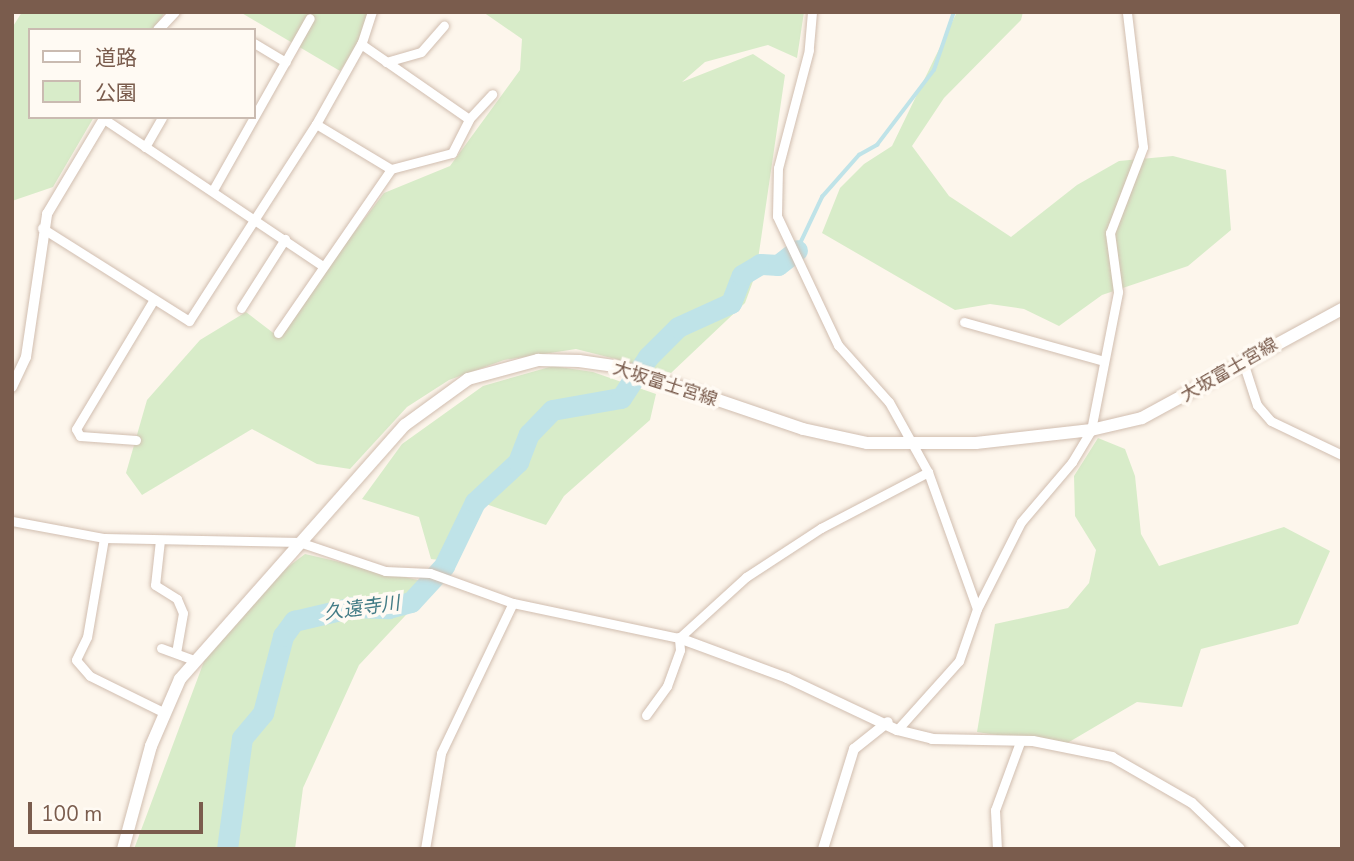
<!DOCTYPE html>
<html>
<head>
<meta charset="utf-8">
<style>
  body { margin:0 }
  #map { position:relative; width:1354px; height:861px; overflow:hidden; background:#fdf6ec; font-family:"Nunito Sans","Noto Sans JP",sans-serif }
  div>[style] { position:absolute }
  [style*='--x'] { left:calc(var(--x)*1px); top:calc(var(--y)*1px); width:calc(var(--w)*1px); rotate:calc(var(--a)*1deg) }
  .green>* { inset:0; background:#d8ecc9 }
  .stream>* { height:3.5px; margin:-1.75px; padding:0 1.75px; transform-origin:1.75px; border-radius:1.75px; background:#bfe3e8 }
  .river>* { height:21px; margin:-10.5px; padding:0 10.5px; transform-origin:10.5px; border-radius:10.5px; background:#bfe3e8 }
  .roads { filter:drop-shadow(0 0 2px #d1beb0) drop-shadow(0 0 2px #d1beb0) }
  .minor>* { height:9px; margin:-4.5px; padding:0 4.5px; transform-origin:4.5px; border-radius:4.5px; background:#fff }
  .tertiary>* { height:10px; margin:-5px; padding:0 5px; transform-origin:5px; border-radius:5px; background:#fff }
  .secondary>* { height:12px; margin:-6px; padding:0 6px; transform-origin:6px; border-radius:6px; background:#fff }
  span { translate:-50% -50%; white-space:nowrap; text-align:center; line-height:1.15; -webkit-text-stroke:7px #fffaf3; paint-order:stroke }
  .street-label { font-size:18px; color:#7a5c4d }
  .water-label { font-size:19px; color:#437c86; font-style:italic }
  .frame { position:absolute; inset:0; border:14px solid #7a5c4d; pointer-events:none }
  .legend { position:absolute; left:28px; top:28px; width:228px; height:91px; box-sizing:border-box; background:#fffaf3; border:2px solid #cabbb1; margin:0; padding:9px 12px; list-style:none; font-size:21px; color:#7a5c4d }
  .legend li { display:flex; align-items:center; gap:14px; height:35px }
  .legend b { width:35px; border:2px solid #cabbb1 }
  .scale { position:absolute; left:28px; top:802px; width:175px; height:32px; box-sizing:border-box; border:4px solid #7a5c4d; border-top:0; padding-left:9px; font-size:21px; line-height:24px; white-space:nowrap; color:#7a5c4d; -webkit-text-stroke:5px #fffaf3; paint-order:stroke }
</style>
</head>
<body>
<div id="map">
  <div class="green">
    <i style="clip-path:polygon(22px 12px,165px 12px,153px 30px,30px 30px,30px 117px,94px 117px,53px 187px,12px 201px,12px 28px)"></i>
    <i style="clip-path:polygon(240px 12px,370px 12px,364px 36px,340px 71px)"></i>
    <i style="clip-path:polygon(483px 12px,804px 12px,797px 58px,768px 45px,705px 62px,682px 82px,753px 54px,785px 75px,756px 273px,745px 303px,671px 373px,576px 349px,504px 360px,449px 380px,407px 407px,350px 469px,317px 464px,252px 429px,142px 495px,126px 473px,147px 400px,200px 340px,246px 312px,276px 335px,384px 193px,450px 166px,520px 70px,522px 39px)"></i>
    <i style="clip-path:polygon(957px 12px,1023px 12px,1021px 20px,944px 98px,912px 146px,949px 196px,1011px 237px,1077px 185px,1119px 161px,1173px 156px,1226px 170px,1231px 230px,1188px 266px,1102px 295px,1059px 326px,1024px 309px,990px 304px,955px 310px,822px 233px,840px 188px,864px 164px,892px 146px)"></i>
    <i style="clip-path:polygon(553px 366px,593px 372px,656px 394px,650px 420px,564px 496px,546px 525px,483px 503px,456px 562px,431px 559px,419px 517px,362px 499px,402px 444px,483px 386px)"></i>
    <i style="clip-path:polygon(1098px 438px,1125px 449px,1135px 476px,1141px 534px,1159px 566px,1284px 527px,1330px 551px,1298px 624px,1201px 649px,1182px 707px,1137px 702px,1064px 745px,977px 732px,995px 624px,1068px 608px,1089px 583px,1096px 550px,1075px 516px,1074px 476px)"></i>
    <i style="clip-path:polygon(305px 554px,435px 584px,359px 665px,303px 788px,295px 849px,134px 849px,206px 656px,284px 570px)"></i>
  </div>
  <div class="stream">
    <i style="--x:797;--y:250;--w:59;--a:-64.7"></i>
    <i style="--x:822;--y:197;--w:56;--a:-48.6"></i>
    <i style="--x:859;--y:155;--w:21;--a:-29"></i>
    <i style="--x:877;--y:145;--w:94;--a:-52.8"></i>
    <i style="--x:934;--y:70;--w:61;--a:-71"></i>
  </div>
  <div class="river">
    <i style="--x:227;--y:849;--w:112;--a:-82.3"></i>
    <i style="--x:242;--y:738;--w:33;--a:-50"></i>
    <i style="--x:263;--y:713;--w:80;--a:-75.4"></i>
    <i style="--x:283;--y:636;--w:19;--a:-54"></i>
    <i style="--x:294;--y:621;--w:61;--a:-13.3"></i>
    <i style="--x:353;--y:607;--w:35;--a:2"></i>
    <i style="--x:388;--y:608;--w:24;--a:-15"></i>
    <i style="--x:411;--y:602;--w:49;--a:-47.5"></i>
    <i style="--x:444;--y:566;--w:71;--a:-64.2"></i>
    <i style="--x:475;--y:502;--w:59;--a:-42.9"></i>
    <i style="--x:518;--y:462;--w:30;--a:-69"></i>
    <i style="--x:529;--y:434;--w:33;--a:-46"></i>
    <i style="--x:552;--y:410;--w:70;--a:-9.9"></i>
    <i style="--x:621;--y:398;--w:49;--a:-56.6"></i>
    <i style="--x:648;--y:357;--w:42;--a:-45"></i>
    <i style="--x:678;--y:327;--w:58;--a:-24.4"></i>
    <i style="--x:731;--y:303;--w:30;--a:-69"></i>
    <i style="--x:742;--y:275;--w:21;--a:-31"></i>
    <i style="--x:760;--y:264;--w:18;--a:3"></i>
    <i style="--x:778;--y:265;--w:24;--a:-38"></i>
  </div>
  <div class="roads">
    <div class="minor">
      <i style="--x:812;--y:12;--w:38;--a:95"></i>
      <i style="--x:809;--y:50;--w:122;--a:104.7"></i>
      <i style="--x:778;--y:168;--w:48;--a:91.2"></i>
      <i style="--x:777;--y:216;--w:143;--a:64.7"></i>
      <i style="--x:838;--y:345;--w:76;--a:48.2"></i>
      <i style="--x:889;--y:402;--w:80;--a:60.9"></i>
      <i style="--x:928;--y:472;--w:145;--a:70.3"></i>
      <i style="--x:254;--y:43;--w:37;--a:31"></i>
      <i style="--x:361;--y:44;--w:131;--a:34.8"></i>
      <i style="--x:386;--y:62;--w:36;--a:-16"></i>
      <i style="--x:421;--y:52;--w:35;--a:-49"></i>
      <i style="--x:104;--y:119;--w:262;--a:33.9"></i>
      <i style="--x:316;--y:124;--w:87;--a:31"></i>
      <i style="--x:145;--y:147;--w:34;--a:-60"></i>
      <i style="--x:213;--y:190;--w:197;--a:-60.6"></i>
      <i style="--x:42;--y:228;--w:174;--a:32.3"></i>
      <i style="--x:189;--y:321;--w:234;--a:-57.2"></i>
      <i style="--x:316;--y:124;--w:94;--a:-60.7"></i>
      <i style="--x:362;--y:42;--w:32;--a:-72"></i>
      <i style="--x:241;--y:308;--w:82;--a:-57.5"></i>
      <i style="--x:964;--y:322;--w:145;--a:15.6"></i>
      <i style="--x:278;--y:333;--w:199;--a:-55.4"></i>
      <i style="--x:391;--y:169;--w:63;--a:-14.7"></i>
      <i style="--x:452;--y:153;--w:38;--a:-63"></i>
      <i style="--x:469;--y:119;--w:34;--a:-47"></i>
      <i style="--x:1243;--y:362;--w:45;--a:72"></i>
      <i style="--x:1257;--y:405;--w:21;--a:49"></i>
      <i style="--x:1271;--y:421;--w:79;--a:25.6"></i>
      <i style="--x:136;--y:440;--w:56;--a:-175.9"></i>
      <i style="--x:80;--y:436;--w:8;--a:-120"></i>
      <i style="--x:76;--y:429;--w:149;--a:-59"></i>
      <i style="--x:12;--y:521;--w:94;--a:10.5"></i>
      <i style="--x:104;--y:538;--w:195;--a:1.2"></i>
      <i style="--x:299;--y:542;--w:91;--a:18.6"></i>
      <i style="--x:385;--y:571;--w:45;--a:2.5"></i>
      <i style="--x:430;--y:573;--w:88;--a:19.9"></i>
      <i style="--x:513;--y:603;--w:170;--a:11.9"></i>
      <i style="--x:104;--y:538;--w:100;--a:99.7"></i>
      <i style="--x:87;--y:637;--w:25;--a:116"></i>
      <i style="--x:76;--y:660;--w:21;--a:49"></i>
      <i style="--x:90;--y:676;--w:81;--a:26.3"></i>
      <i style="--x:160;--y:540;--w:45;--a:96.3"></i>
      <i style="--x:155;--y:585;--w:26;--a:32"></i>
      <i style="--x:177;--y:599;--w:15;--a:67"></i>
      <i style="--x:183;--y:613;--w:39;--a:100"></i>
      <i style="--x:679;--y:638;--w:91;--a:-42.3"></i>
      <i style="--x:746;--y:577;--w:90;--a:-33.2"></i>
      <i style="--x:821;--y:528;--w:121;--a:-27.6"></i>
      <i style="--x:161;--y:648;--w:35;--a:20"></i>
      <i style="--x:646;--y:715;--w:36;--a:-54"></i>
      <i style="--x:667;--y:686;--w:38;--a:-70"></i>
      <i style="--x:680;--y:650;--w:12;--a:-95"></i>
      <i style="--x:897;--y:730;--w:93;--a:-48.1"></i>
      <i style="--x:959;--y:661;--w:55;--a:-70.9"></i>
      <i style="--x:977;--y:609;--w:97;--a:-63.2"></i>
      <i style="--x:1021;--y:522;--w:79;--a:-49.6"></i>
      <i style="--x:1072;--y:462;--w:37;--a:-59"></i>
      <i style="--x:1091;--y:430;--w:141;--a:-78.9"></i>
      <i style="--x:1118;--y:292;--w:60;--a:-97.7"></i>
      <i style="--x:1110;--y:233;--w:92;--a:-69"></i>
      <i style="--x:1143;--y:147;--w:136;--a:-96.8"></i>
      <i style="--x:425;--y:849;--w:97;--a:-80.5"></i>
      <i style="--x:441;--y:753;--w:166;--a:-64.4"></i>
      <i style="--x:997;--y:849;--w:39;--a:-93"></i>
      <i style="--x:995;--y:810;--w:72;--a:-69.8"></i>
    </div>
    <div class="tertiary">
      <i style="--x:158;--y:30;--w:25;--a:-47"></i>
      <i style="--x:12;--y:387;--w:33;--a:-65"></i>
      <i style="--x:26;--y:357;--w:145;--a:-81.6"></i>
      <i style="--x:47;--y:214;--w:113;--a:-59.1"></i>
      <i style="--x:679;--y:638;--w:115;--a:20.3"></i>
      <i style="--x:787;--y:678;--w:122;--a:25.3"></i>
      <i style="--x:897;--y:730;--w:36;--a:14"></i>
      <i style="--x:932;--y:739;--w:101;--a:1.1"></i>
      <i style="--x:1033;--y:741;--w:81;--a:11.4"></i>
      <i style="--x:1112;--y:757;--w:92;--a:29.9"></i>
      <i style="--x:1192;--y:803;--w:66;--a:43.8"></i>
      <i style="--x:823;--y:849;--w:105;--a:-72.8"></i>
      <i style="--x:854;--y:749;--w:43;--a:-38.5"></i>
    </div>
    <div class="secondary">
      <i style="--x:123;--y:849;--w:107;--a:-74.8"></i>
      <i style="--x:151;--y:746;--w:73;--a:-66.6"></i>
      <i style="--x:180;--y:679;--w:339;--a:-48.5"></i>
      <i style="--x:405;--y:425;--w:78;--a:-36.1"></i>
      <i style="--x:468;--y:379;--w:73;--a:-15.2"></i>
      <i style="--x:538;--y:360;--w:41;--a:1.4"></i>
      <i style="--x:579;--y:361;--w:42;--a:8.1"></i>
      <i style="--x:621;--y:367;--w:192;--a:18.8"></i>
      <i style="--x:803;--y:429;--w:66;--a:12.3"></i>
      <i style="--x:867;--y:443;--w:109;--a:0"></i>
      <i style="--x:976;--y:443;--w:116;--a:-6.4"></i>
      <i style="--x:1091;--y:430;--w:52;--a:-13.2"></i>
      <i style="--x:1142;--y:418;--w:228;--a:-28.6"></i>
    </div>
  </div>
  <div class="street-label">
    <span style="left:1229px;top:370px;rotate:-30deg">大坂富士宮線</span>
    <span style="left:665px;top:384px;rotate:18deg">大坂富士宮線</span>
  </div>
  <div class="water-label">
    <span style="left:362px;top:609px;rotate:-8deg">久遠寺川</span>
  </div>
  <div class="frame"></div>
  <ul class="legend">
  <li><b style="height:9px;background:#fff"></b>道路</li>
  <li><b style="height:19px;background:#d8ecc9"></b>公園</li>
  </ul>
  <div class="scale">100 m</div>
</div>
</body>
</html>
